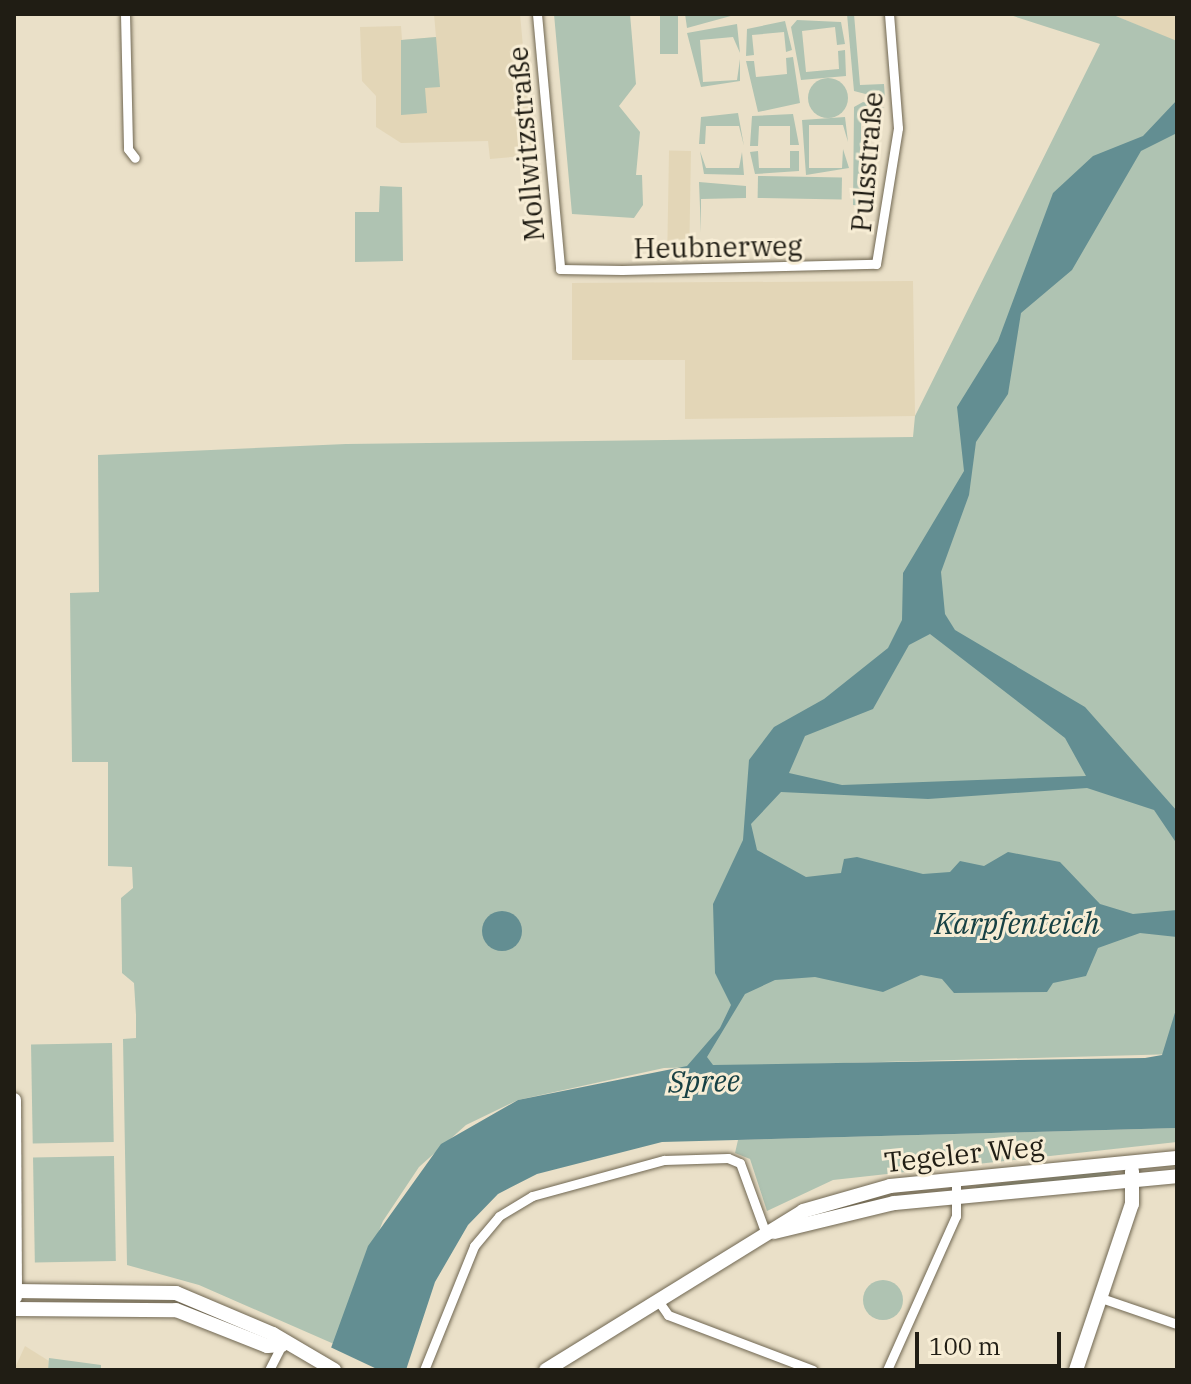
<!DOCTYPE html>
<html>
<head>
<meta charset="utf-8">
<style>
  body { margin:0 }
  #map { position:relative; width:1191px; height:1384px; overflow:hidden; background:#eae0c8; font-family:"IBM Plex Serif",serif }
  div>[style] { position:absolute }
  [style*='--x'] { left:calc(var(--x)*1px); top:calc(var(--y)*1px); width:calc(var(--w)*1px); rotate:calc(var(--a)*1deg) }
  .built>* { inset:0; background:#e3d6b7; transform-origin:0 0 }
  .green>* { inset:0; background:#afc3b2; transform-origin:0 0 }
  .round { border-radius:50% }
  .water>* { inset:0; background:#638e92 }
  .pier>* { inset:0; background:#eae0c8 }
  .roads { filter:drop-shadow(0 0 2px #706752) drop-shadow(0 0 2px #706752) }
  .street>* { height:9px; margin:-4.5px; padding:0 4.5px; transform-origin:4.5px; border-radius:4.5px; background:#fff }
  .secondary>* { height:14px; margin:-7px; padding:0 7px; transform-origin:7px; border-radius:7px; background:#fff }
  span { translate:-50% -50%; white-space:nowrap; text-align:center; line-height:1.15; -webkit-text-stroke:6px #f7edd5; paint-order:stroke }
  .street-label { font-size:28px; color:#201d14 }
  .water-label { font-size:30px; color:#174144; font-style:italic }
  .frame { position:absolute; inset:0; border:16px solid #201d14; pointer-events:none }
  .scale { position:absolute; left:915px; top:1332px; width:146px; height:36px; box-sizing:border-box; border:4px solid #201d14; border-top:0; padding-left:10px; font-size:24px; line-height:28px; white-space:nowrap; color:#201d14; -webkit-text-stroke:6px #f7edd5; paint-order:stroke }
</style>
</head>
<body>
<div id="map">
  <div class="built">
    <i style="clip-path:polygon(434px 14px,520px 14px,533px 155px,490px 159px,488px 141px,401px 143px,376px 127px,376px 96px,362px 81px,360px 27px,401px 26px,402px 40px,436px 37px)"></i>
    <i style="clip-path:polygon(1111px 14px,1177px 14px,1177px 41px,1168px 38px)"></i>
    <i style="left:691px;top:151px;width:105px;height:22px;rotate:91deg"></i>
    <i style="clip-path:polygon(913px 281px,915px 416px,685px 419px,685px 360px,572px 360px,572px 283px)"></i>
    <i style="clip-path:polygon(25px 1346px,49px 1361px,48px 1370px,14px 1370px)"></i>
  </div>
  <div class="green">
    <i style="clip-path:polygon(554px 14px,630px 14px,636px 84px,619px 106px,640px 132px,636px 175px,642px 175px,643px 205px,634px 218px,572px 214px)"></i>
    <i style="left:660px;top:14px;width:18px;height:40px"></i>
    <i style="clip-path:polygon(685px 14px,738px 14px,687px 28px)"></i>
    <i style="clip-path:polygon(847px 14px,854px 14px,860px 85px,884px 84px,885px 99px,854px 91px)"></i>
    <i style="clip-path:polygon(1007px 14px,1111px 14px,1177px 41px,1177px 1054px,664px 1068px,518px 1100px,466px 1125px,419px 1167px,383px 1221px,334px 1344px,199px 1285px,127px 1265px,123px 1039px,136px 1038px,136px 1015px,134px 983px,122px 973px,121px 898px,133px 888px,132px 867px,108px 866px,108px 762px,72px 762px,70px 593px,99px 592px,98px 455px,346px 444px,913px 437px,915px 416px,1100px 44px)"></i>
    <i style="clip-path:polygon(797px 20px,841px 22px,845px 44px,837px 45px,835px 27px,802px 31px,806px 72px,839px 69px,838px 51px,845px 50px,846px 76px,801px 80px,791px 27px)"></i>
    <i style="clip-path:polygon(785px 21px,792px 50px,786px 52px,784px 32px,752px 35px,754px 55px,746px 56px,747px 29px)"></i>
    <i style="clip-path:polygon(737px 24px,740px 53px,733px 37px,700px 40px,703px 82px,737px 80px,740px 59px,740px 81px,701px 87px,687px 33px)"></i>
    <i style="clip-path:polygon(436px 37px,440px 87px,425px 88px,427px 113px,401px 115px,401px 40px)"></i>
    <i style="clip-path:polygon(793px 57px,800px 103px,758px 112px,746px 61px,754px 61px,756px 77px,787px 74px,786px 58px)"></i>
    <i class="round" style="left:808px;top:78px;width:40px;height:40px"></i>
    <i style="clip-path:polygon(863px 102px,885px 108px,861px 109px,861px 206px,853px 205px,854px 107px)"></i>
    <i style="clip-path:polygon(738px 113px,744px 146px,739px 126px,706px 126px,705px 144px,699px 144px,701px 117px)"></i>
    <i style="clip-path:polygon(793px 114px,799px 145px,790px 145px,790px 126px,759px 126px,758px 146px,750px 146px,752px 116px)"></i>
    <i style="clip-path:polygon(845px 117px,848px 142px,843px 125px,809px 125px,809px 168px,842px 168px,843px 149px,849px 168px,806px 175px,802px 120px)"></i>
    <i style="clip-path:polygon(700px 151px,706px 168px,739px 168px,742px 152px,744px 175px,704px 174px)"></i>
    <i style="clip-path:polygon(758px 151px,759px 168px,790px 168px,790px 151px,799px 151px,799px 171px,755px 174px,750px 152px)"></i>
    <i style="left:758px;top:176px;width:84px;height:22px;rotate:1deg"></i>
    <i style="clip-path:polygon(699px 182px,746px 186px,746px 198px,701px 199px,701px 233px)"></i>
    <i style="clip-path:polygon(380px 186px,402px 187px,403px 261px,355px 262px,355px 212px,379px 212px)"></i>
    <i style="left:112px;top:1043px;width:99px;height:81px;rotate:89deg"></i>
    <i style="clip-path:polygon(1177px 1128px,1177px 1142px,833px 1180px,767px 1211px,750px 1159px,735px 1153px,738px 1140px)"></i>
    <i style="left:114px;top:1156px;width:105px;height:81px;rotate:89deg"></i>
    <i style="left:1110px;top:1170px;width:8px;height:135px;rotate:83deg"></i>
    <i class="round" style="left:863px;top:1280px;width:40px;height:40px"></i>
    <i style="clip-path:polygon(49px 1358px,101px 1365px,101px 1370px,48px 1370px)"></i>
  </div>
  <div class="water">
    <i style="clip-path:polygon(evenodd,1177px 100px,1177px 133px,1141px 151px,1072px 270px,1021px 313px,1008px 394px,976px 442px,969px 495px,941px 572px,945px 614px,955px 630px,1085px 707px,1177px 811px,1177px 844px,1154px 810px,1087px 788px,928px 799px,781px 792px,751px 824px,757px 850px,806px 877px,841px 873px,844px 859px,857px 857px,923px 874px,950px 872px,960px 861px,984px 866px,1008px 852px,1060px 862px,1100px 904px,1133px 914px,1177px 910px,1177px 937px,1140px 933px,1098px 948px,1086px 976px,1053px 983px,1047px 992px,954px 993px,942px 979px,921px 975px,883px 992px,815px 977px,775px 980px,745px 994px,707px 1057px,713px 1065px,1145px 1058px,1162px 1055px,1177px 1006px,1177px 1128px,662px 1142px,537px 1174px,498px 1194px,468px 1225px,435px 1282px,406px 1370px,323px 1370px,368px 1246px,441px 1144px,518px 1100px,687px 1066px,720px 1028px,731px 1005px,715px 973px,713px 904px,743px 840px,749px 760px,774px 727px,824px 699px,888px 648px,902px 620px,903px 573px,964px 471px,957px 407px,998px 341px,1053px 193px,1093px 156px,1143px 136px,1177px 100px,930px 634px,1065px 738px,1086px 776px,842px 785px,789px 773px,805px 736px,873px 709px,909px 645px,930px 634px)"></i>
    <i class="round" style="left:482px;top:911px;width:40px;height:40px"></i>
  </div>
  <div class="pier">
    <i style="clip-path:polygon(328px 1346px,379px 1370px,319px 1370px)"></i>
  </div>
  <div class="roads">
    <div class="street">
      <i style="--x:125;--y:14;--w:135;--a:88.7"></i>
      <i style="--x:128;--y:149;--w:11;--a:52"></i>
      <i style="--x:537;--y:14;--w:256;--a:84.8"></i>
      <i style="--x:560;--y:269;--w:62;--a:0.9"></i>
      <i style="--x:622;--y:270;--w:254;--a:-1.4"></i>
      <i style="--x:876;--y:264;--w:138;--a:-80.8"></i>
      <i style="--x:898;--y:128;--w:114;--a:-94.5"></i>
      <i style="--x:1101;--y:1298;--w:80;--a:18.9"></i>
      <i style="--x:659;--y:1302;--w:16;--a:55"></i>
      <i style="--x:668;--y:1315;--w:155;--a:20.8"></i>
      <i style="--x:269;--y:1370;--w:28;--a:-63"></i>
      <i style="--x:424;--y:1370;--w:134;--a:-68"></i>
      <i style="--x:474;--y:1246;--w:39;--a:-50"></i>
      <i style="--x:499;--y:1216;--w:39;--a:-31"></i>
      <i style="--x:532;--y:1196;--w:137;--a:-15.3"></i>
      <i style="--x:664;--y:1160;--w:64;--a:-1.8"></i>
      <i style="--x:728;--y:1158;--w:13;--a:23"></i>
      <i style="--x:740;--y:1163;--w:76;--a:69.9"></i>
      <i style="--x:887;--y:1370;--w:169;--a:-65.9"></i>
      <i style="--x:956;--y:1216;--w:37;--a:-90"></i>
    </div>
    <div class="secondary">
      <i style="--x:14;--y:1100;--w:197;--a:89.7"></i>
      <i style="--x:774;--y:1232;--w:123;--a:-13.6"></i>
      <i style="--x:894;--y:1203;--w:284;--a:-5.4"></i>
      <i style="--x:14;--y:1291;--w:162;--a:0.7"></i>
      <i style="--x:176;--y:1293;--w:105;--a:22.9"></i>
      <i style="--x:273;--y:1334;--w:71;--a:30.5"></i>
      <i style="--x:14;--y:1309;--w:162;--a:0.4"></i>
      <i style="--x:176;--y:1310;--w:98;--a:21.6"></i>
      <i style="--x:267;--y:1346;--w:15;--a:-4"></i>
      <i style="--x:546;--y:1370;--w:302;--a:-31.7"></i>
      <i style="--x:803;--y:1211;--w:91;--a:-16"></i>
      <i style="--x:890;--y:1186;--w:288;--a:-5.6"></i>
      <i style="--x:1076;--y:1370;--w:175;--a:-71.4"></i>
      <i style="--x:1132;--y:1204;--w:33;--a:-90"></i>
    </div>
  </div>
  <div class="street-label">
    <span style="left:526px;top:144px;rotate:-95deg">Mollwitzstraße</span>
    <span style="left:867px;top:162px;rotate:-85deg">Pulsstraße</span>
    <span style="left:718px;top:247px;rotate:-1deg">Heubnerweg</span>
    <span style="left:964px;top:1154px;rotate:-6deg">Tegeler Weg</span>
  </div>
  <div class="water-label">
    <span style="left:1017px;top:923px">Karpfenteich</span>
    <span style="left:704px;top:1081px;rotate:-1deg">Spree</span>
  </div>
  <div class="frame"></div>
  <div class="scale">100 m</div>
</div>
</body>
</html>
